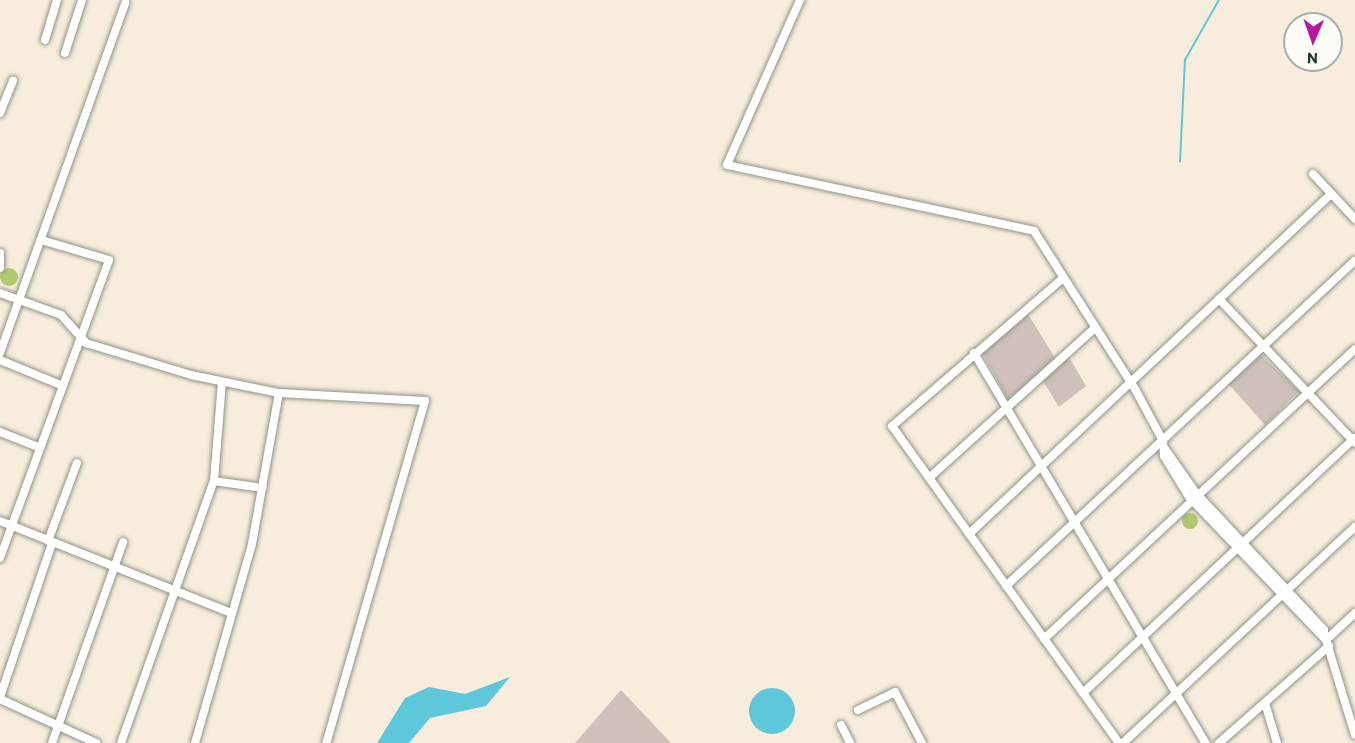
<!DOCTYPE html>
<html>
<head>
<meta charset="utf-8">
<style>
  body { margin:0 }
  #map { position:relative; width:1355px; height:743px; overflow:hidden; background:#f8eddc; font-family:Itim,sans-serif }
  div>[style] { position:absolute }
  [style*='--x'] { left:calc(var(--x)*1px); top:calc(var(--y)*1px); width:calc(var(--w)*1px); rotate:calc(var(--a)*1deg) }
  .industrial>* { inset:0; background:#cfc0ba }
  .green>* { inset:0; background:#b1c96e }
  .round { border-radius:50% }
  .water>* { inset:0; background:#5ec7d9 }
  .stream>* { height:1.5px; margin:-0.75px; padding:0 0.75px; transform-origin:0.75px; border-radius:0.75px; background:#5ec7d9 }
  .roads { filter:drop-shadow(0 0 2px #8c9588) drop-shadow(0 0 2px #8c9588) }
  .minor>* { height:8px; margin:-4px; padding:0 4px; transform-origin:4px; border-radius:4px; background:#fff }
  span { translate:-50% -50%; white-space:nowrap; text-align:center; line-height:1.15; -webkit-text-stroke:4.5px #fdfcf7; paint-order:stroke }
  .north { position:absolute; left:1283px; top:12px; width:60px; height:60px; box-sizing:border-box; background:#fdfcf7; border:2px solid #a4b0a9; border-radius:50%; rotate:182deg; font-size:16px; font-weight:700; line-height:24px; text-align:center; color:#1f3d34 }
  .north::after { content:''; display:block; margin:auto; width:21px; height:27px; background:#b5179e; clip-path:polygon(50% 0,100% 100%,50% 72%,0 100%) }
</style>
</head>
<body>
<div id="map">
  <div class="industrial">
    <i style="clip-path:polygon(1028px 314px,1055px 358px,1008px 400px,982px 352px)"></i>
    <i style="clip-path:polygon(1259px 353px,1299px 391px,1265px 425px,1226px 381px)"></i>
    <i style="clip-path:polygon(1069px 357px,1086px 386px,1059px 407px,1043px 381px)"></i>
    <i style="clip-path:polygon(621px 690px,671px 743px,575px 743px)"></i>
  </div>
  <div class="green">
    <i class="round" style="left:0;top:268px;width:18px;height:18px"></i>
    <i class="round" style="left:1182px;top:513px;width:16px;height:16px"></i>
  </div>
  <div class="water">
    <i style="clip-path:polygon(510px 677px,486px 706px,430px 718px,409px 743px,377px 743px,405px 698px,429px 687px,465px 694px)"></i>
    <i class="round" style="left:749px;top:688px;width:46px;height:46px"></i>
  </div>
  <div class="stream">
    <i style="--x:1180;--y:162;--w:102;--a:-87.2"></i>
    <i style="--x:1185;--y:60;--w:69;--a:-60.5"></i>
  </div>
  <div class="roads">
    <div class="minor">
      <i style="--x:800;--y:0;--w:180;--a:113.9"></i>
      <i style="--x:727;--y:165;--w:314;--a:12.1"></i>
      <i style="--x:1034;--y:231;--w:188;--a:57.4"></i>
      <i style="--x:1135;--y:389;--w:59;--a:61.7"></i>
      <i style="--x:1163;--y:441;--w:15;--a:86"></i>
      <i style="--x:1164;--y:456;--w:48;--a:58.6"></i>
      <i style="--x:1189;--y:497;--w:198;--a:46.2"></i>
      <i style="--x:1326;--y:640;--w:99;--a:73"></i>
      <i style="--x:45;--y:40;--w:42;--a:-73.3"></i>
      <i style="--x:65;--y:53;--w:56;--a:-72.2"></i>
      <i style="--x:0;--y:113;--w:35;--a:-68"></i>
      <i style="--x:1313;--y:174;--w:62;--a:47"></i>
      <i style="--x:0;--y:253;--w:15;--a:90"></i>
      <i style="--x:1062;--y:279;--w:225;--a:139.1"></i>
      <i style="--x:892;--y:426;--w:390;--a:54.4"></i>
      <i style="--x:0;--y:293;--w:65;--a:19.8"></i>
      <i style="--x:61;--y:315;--w:38;--a:48"></i>
      <i style="--x:86;--y:343;--w:110;--a:16.9"></i>
      <i style="--x:191;--y:375;--w:90;--a:11.6"></i>
      <i style="--x:279;--y:393;--w:146;--a:3.1"></i>
      <i style="--x:425;--y:401;--w:356;--a:106.1"></i>
      <i style="--x:1219;--y:299;--w:198;--a:46.6"></i>
      <i style="--x:0;--y:353;--w:372;--a:-70.3"></i>
      <i style="--x:974;--y:353;--w:454;--a:59.3"></i>
      <i style="--x:0;--y:360;--w:68;--a:22.4"></i>
      <i style="--x:0;--y:432;--w:41;--a:21.5"></i>
      <i style="--x:1165;--y:449;--w:54;--a:54.8"></i>
      <i style="--x:1196;--y:493;--w:187;--a:46.9"></i>
      <i style="--x:1324;--y:630;--w:7;--a:90"></i>
      <i style="--x:929;--y:478;--w:221;--a:-42.1"></i>
      <i style="--x:214;--y:481;--w:49;--a:8.1"></i>
      <i style="--x:0;--y:521;--w:249;--a:21.7"></i>
      <i style="--x:969;--y:534;--w:497;--a:-43.2"></i>
      <i style="--x:48;--y:541;--w:83;--a:-69.6"></i>
      <i style="--x:0;--y:558;--w:317;--a:-69.9"></i>
      <i style="--x:109;--y:260;--w:71;--a:-163.6"></i>
      <i style="--x:1006;--y:586;--w:477;--a:-43"></i>
      <i style="--x:1044;--y:639;--w:425;--a:-43"></i>
      <i style="--x:1326;--y:640;--w:40;--a:-43"></i>
      <i style="--x:1083;--y:693;--w:373;--a:-43.2"></i>
      <i style="--x:0;--y:697;--w:163;--a:-71.3"></i>
      <i style="--x:0;--y:699;--w:106;--a:24.6"></i>
      <i style="--x:1265;--y:703;--w:42;--a:73.3"></i>
      <i style="--x:858;--y:710;--w:41;--a:-25.9"></i>
      <i style="--x:895;--y:692;--w:58;--a:62.1"></i>
      <i style="--x:841;--y:725;--w:20;--a:63"></i>
      <i style="--x:52;--y:743;--w:213;--a:-70.5"></i>
      <i style="--x:121;--y:743;--w:278;--a:-70.5"></i>
      <i style="--x:214;--y:481;--w:99;--a:-85.4"></i>
      <i style="--x:195;--y:743;--w:207;--a:-74"></i>
      <i style="--x:252;--y:544;--w:153;--a:-79.9"></i>
      <i style="--x:1123;--y:743;--w:317;--a:-43"></i>
      <i style="--x:1219;--y:743;--w:147;--a:-41.4"></i>
    </div>
  </div>
  <div class="north">N</div>
</div>
</body>
</html>
